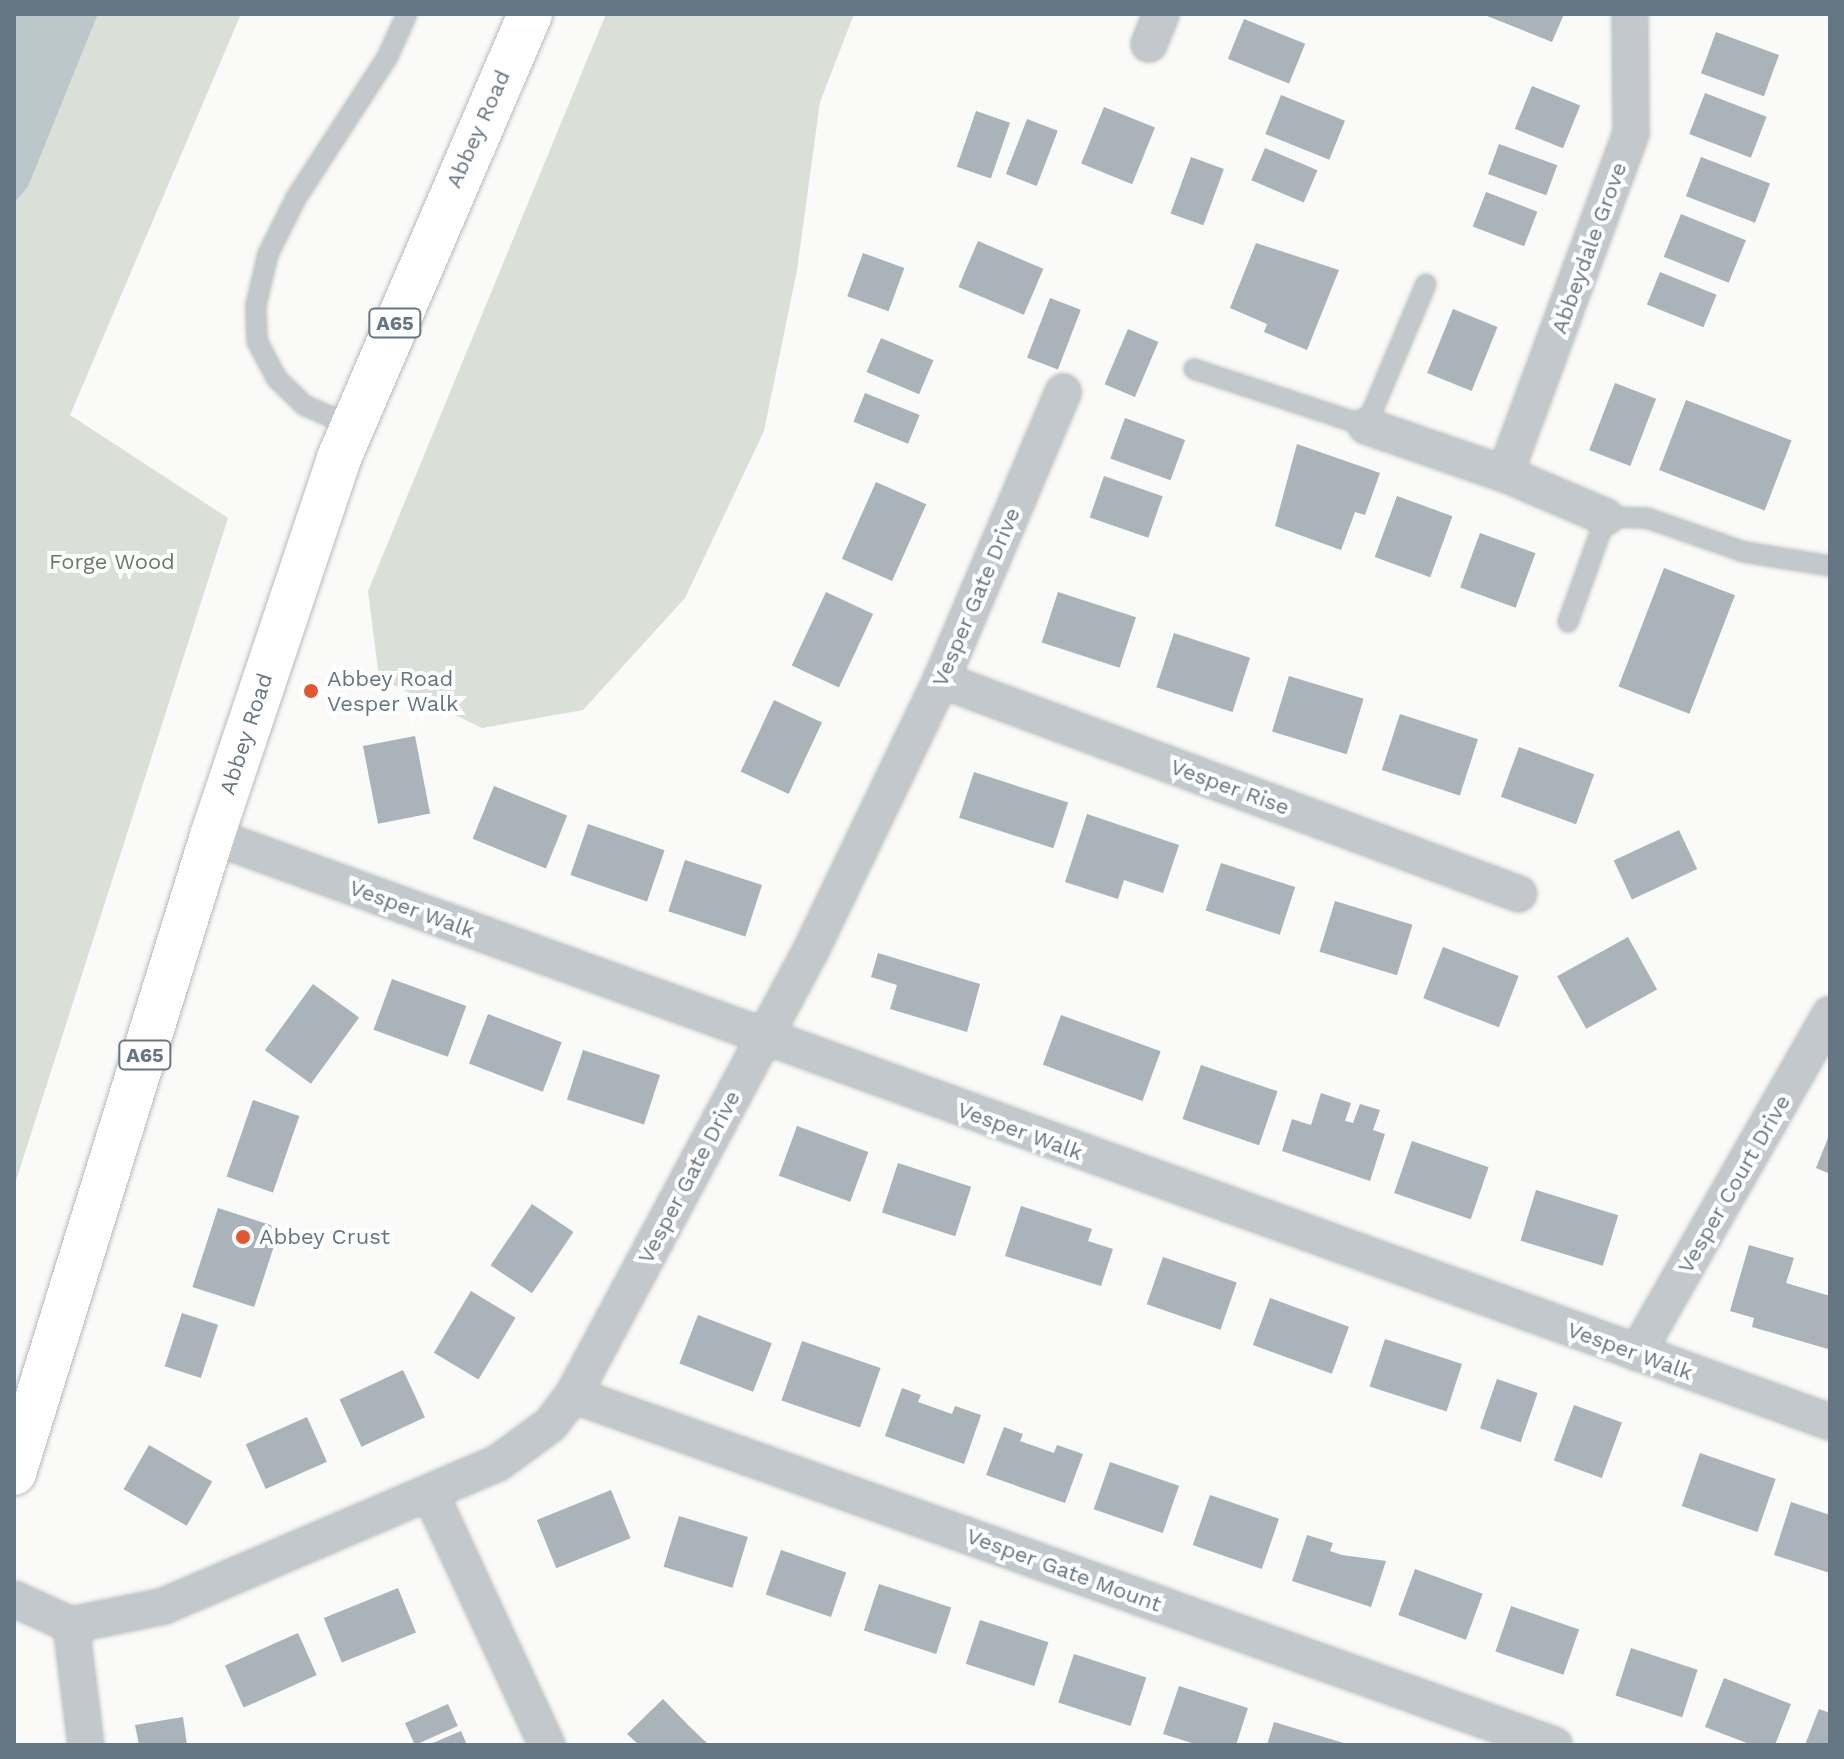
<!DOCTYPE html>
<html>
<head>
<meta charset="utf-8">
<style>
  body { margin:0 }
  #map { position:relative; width:1844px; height:1759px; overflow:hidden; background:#fafaf8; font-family:"Work Sans",sans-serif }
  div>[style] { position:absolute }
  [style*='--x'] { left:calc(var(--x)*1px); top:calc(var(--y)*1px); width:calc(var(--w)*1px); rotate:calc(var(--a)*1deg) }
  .green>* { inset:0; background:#dadfd7 }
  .water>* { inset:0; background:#bbc7cb }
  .building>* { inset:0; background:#aab3b9; transform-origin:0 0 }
  .roads { filter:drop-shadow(0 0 2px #b5babe) drop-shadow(0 0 2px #b5babe) }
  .lane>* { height:18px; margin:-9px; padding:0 9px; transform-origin:9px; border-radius:9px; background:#c3c8cc }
  .street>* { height:34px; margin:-17px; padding:0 17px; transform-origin:17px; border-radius:17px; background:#c3c8cc }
  .primary>* { height:44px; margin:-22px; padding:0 22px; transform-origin:22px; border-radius:22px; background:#fff }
  .dots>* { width:22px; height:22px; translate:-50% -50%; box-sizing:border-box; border:4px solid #fff; border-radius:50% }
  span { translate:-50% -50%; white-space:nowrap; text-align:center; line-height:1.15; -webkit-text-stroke:8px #fff; paint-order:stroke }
  .shield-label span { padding:2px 6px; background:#fff; border:2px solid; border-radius:6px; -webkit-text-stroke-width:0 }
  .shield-label { font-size:20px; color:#657683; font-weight:700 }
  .street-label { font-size:22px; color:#657683 }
  .park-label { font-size:22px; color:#687a64 }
  .poi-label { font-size:22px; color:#657683 }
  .left { translate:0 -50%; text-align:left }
  .frame { position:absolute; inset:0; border:16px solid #657683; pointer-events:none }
</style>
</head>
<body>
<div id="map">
  <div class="green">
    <i style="clip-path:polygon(98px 14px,241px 14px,70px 415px,228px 518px,14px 1187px,14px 203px,28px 187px)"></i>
    <i style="clip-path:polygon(606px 14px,854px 14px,820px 102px,797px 270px,764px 431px,685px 598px,583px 710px,482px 728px,379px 678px,368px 591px)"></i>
  </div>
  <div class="water">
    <i style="clip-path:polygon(14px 14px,98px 14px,28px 187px,14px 203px)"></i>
  </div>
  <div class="building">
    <i style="clip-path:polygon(1482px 14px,1564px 14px,1552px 42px)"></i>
    <i style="left:1244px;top:19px;width:66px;height:43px;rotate:22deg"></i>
    <i style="left:1716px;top:32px;width:67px;height:44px;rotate:20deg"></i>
    <i style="left:1532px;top:86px;width:52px;height:46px;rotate:22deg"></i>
    <i style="left:1705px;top:93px;width:66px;height:44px;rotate:21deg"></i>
    <i style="left:1281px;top:95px;width:69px;height:42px;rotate:22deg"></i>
    <i style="left:1104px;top:107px;width:55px;height:61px;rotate:22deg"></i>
    <i style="left:976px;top:111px;width:36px;height:59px;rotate:19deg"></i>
    <i style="left:1027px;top:119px;width:33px;height:59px;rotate:21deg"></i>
    <i style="left:1499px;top:144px;width:62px;height:32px;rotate:20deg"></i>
    <i style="left:1265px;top:148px;width:57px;height:35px;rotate:23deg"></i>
    <i style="left:1191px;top:157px;width:35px;height:60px;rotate:20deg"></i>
    <i style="left:1701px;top:157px;width:74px;height:42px;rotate:21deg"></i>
    <i style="left:1486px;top:192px;width:55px;height:37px;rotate:21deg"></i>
    <i style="left:1681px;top:214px;width:70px;height:46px;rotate:22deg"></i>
    <i style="left:978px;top:241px;width:71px;height:50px;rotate:23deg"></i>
    <i style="clip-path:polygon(1256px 243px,1339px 270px,1307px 350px,1264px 332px,1267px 324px,1230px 308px)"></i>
    <i style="left:863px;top:253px;width:44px;height:46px;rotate:20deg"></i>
    <i style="left:1660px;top:272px;width:61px;height:35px;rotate:22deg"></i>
    <i style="left:1050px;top:298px;width:33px;height:64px;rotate:21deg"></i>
    <i style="left:1453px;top:309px;width:48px;height:69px;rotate:22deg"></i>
    <i style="left:1128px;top:329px;width:33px;height:60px;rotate:23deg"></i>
    <i style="left:881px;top:338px;width:57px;height:37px;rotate:23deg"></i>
    <i style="left:1615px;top:383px;width:44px;height:72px;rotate:21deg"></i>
    <i style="left:865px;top:393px;width:59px;height:31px;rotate:22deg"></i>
    <i style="left:1686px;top:400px;width:113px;height:75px;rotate:21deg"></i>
    <i style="left:1125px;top:418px;width:64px;height:43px;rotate:20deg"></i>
    <i style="clip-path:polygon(1297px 444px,1380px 473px,1365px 515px,1355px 512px,1341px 550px,1275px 526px)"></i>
    <i style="left:1104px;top:476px;width:62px;height:44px;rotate:19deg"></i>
    <i style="left:876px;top:482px;width:55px;height:84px;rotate:24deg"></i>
    <i style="left:1397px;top:496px;width:59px;height:65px;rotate:20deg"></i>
    <i style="left:1480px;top:533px;width:59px;height:58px;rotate:20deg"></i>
    <i style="left:1664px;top:568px;width:76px;height:127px;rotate:21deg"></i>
    <i style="left:826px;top:592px;width:52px;height:81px;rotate:25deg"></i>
    <i style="left:1058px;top:592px;width:82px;height:53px;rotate:18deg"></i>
    <i style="left:1174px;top:633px;width:80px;height:57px;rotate:18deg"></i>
    <i style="left:1289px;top:676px;width:78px;height:58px;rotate:17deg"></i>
    <i style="left:774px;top:700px;width:53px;height:79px;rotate:25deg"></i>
    <i style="left:1400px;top:714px;width:82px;height:59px;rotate:18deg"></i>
    <i style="left:415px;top:736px;width:79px;height:53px;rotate:79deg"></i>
    <i style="left:1519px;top:747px;width:80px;height:53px;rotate:20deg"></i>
    <i style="left:974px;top:772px;width:99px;height:48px;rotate:18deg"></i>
    <i style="left:494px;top:786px;width:79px;height:57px;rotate:22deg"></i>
    <i style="clip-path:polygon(1087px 814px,1179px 845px,1163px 893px,1124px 880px,1118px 899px,1065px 882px)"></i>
    <i style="left:588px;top:824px;width:81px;height:54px;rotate:19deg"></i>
    <i style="left:1679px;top:830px;width:43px;height:72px;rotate:65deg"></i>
    <i style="left:685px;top:860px;width:81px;height:54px;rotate:18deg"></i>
    <i style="left:1221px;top:863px;width:78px;height:50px;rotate:18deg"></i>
    <i style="left:1335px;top:901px;width:81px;height:53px;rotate:17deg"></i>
    <i style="left:1628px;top:937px;width:60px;height:81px;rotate:61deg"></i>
    <i style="left:1443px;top:947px;width:81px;height:55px;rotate:21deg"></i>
    <i style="clip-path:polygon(878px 953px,980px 984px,967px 1032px,890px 1009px,897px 985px,871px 977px)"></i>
    <i style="left:392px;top:979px;width:79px;height:54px;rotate:20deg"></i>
    <i style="left:313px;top:984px;width:57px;height:82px;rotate:36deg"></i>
    <i style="left:488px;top:1014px;width:79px;height:53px;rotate:21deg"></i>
    <i style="left:1061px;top:1015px;width:106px;height:53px;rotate:20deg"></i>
    <i style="left:583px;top:1050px;width:81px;height:52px;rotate:18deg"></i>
    <i style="left:1201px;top:1065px;width:81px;height:57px;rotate:19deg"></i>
    <i style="clip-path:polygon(1321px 1093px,1351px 1103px,1345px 1121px,1353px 1123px,1360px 1104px,1380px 1110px,1373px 1130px,1385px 1134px,1370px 1181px,1282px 1151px,1292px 1119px,1311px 1125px)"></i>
    <i style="left:253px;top:1100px;width:49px;height:81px;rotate:19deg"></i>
    <i style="left:797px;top:1126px;width:76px;height:53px;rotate:20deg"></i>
    <i style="clip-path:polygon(1830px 1133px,1830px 1174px,1816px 1168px)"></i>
    <i style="left:1412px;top:1141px;width:81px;height:55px;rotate:19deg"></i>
    <i style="left:898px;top:1163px;width:77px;height:52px;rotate:18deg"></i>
    <i style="left:1536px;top:1190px;width:86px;height:53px;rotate:17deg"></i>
    <i style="left:532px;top:1204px;width:50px;height:74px;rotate:34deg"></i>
    <i style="clip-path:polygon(1021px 1206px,1092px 1229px,1088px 1241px,1113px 1249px,1101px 1286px,1005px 1256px)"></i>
    <i style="left:218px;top:1208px;width:65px;height:83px;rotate:18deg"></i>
    <i style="clip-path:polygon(1749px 1245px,1794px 1258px,1786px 1283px,1830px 1296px,1828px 1349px,1752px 1327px,1754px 1318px,1730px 1311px)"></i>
    <i style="left:1163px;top:1257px;width:78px;height:50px;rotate:19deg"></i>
    <i style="left:471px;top:1291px;width:52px;height:72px;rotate:31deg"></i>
    <i style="left:1270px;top:1298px;width:84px;height:50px;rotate:20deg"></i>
    <i style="left:182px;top:1313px;width:38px;height:56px;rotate:18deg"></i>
    <i style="left:698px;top:1315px;width:79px;height:52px;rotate:21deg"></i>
    <i style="left:1385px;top:1339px;width:81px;height:50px;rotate:18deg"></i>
    <i style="left:802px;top:1341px;width:83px;height:63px;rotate:19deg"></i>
    <i style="left:403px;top:1370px;width:52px;height:70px;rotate:65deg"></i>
    <i style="left:1497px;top:1379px;width:43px;height:52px;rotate:19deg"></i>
    <i style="clip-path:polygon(902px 1388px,921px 1395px,918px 1402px,952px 1414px,955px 1406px,981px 1415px,964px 1464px,885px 1436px)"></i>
    <i style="left:1574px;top:1405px;width:51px;height:59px;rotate:20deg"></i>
    <i style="left:307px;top:1417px;width:49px;height:67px;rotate:66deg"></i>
    <i style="clip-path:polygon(1004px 1427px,1023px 1434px,1020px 1441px,1054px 1453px,1057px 1445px,1083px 1454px,1065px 1503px,986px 1475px)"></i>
    <i style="left:149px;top:1445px;width:73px;height:51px;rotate:30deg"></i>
    <i style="left:1700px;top:1453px;width:80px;height:56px;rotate:19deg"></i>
    <i style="left:1110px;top:1462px;width:73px;height:50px;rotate:19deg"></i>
    <i style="left:611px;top:1490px;width:52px;height:80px;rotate:68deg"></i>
    <i style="left:1210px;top:1495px;width:73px;height:53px;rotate:19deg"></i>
    <i style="clip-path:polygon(1791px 1502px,1830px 1515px,1830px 1573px,1774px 1555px)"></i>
    <i style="left:679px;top:1516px;width:72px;height:53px;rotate:17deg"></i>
    <i style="clip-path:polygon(1307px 1535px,1333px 1543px,1330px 1551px,1342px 1555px,1386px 1561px,1371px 1607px,1292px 1581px)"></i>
    <i style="left:781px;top:1550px;width:69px;height:47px;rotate:19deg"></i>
    <i style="left:1415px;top:1569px;width:72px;height:49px;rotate:20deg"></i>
    <i style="left:879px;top:1584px;width:76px;height:49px;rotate:18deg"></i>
    <i style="left:398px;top:1588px;width:48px;height:80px;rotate:68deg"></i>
    <i style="left:1511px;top:1606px;width:72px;height:48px;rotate:19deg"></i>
    <i style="left:980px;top:1620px;width:72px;height:46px;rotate:18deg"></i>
    <i style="left:298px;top:1633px;width:46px;height:80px;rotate:66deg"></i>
    <i style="left:1631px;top:1648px;width:70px;height:50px;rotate:18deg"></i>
    <i style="left:1074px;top:1654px;width:76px;height:51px;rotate:18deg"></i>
    <i style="clip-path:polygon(1724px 1678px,1791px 1704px,1775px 1745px,1752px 1745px,1705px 1727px)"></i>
    <i style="clip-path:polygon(1179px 1686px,1248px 1708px,1236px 1745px,1198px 1745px,1163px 1734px)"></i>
    <i style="clip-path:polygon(663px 1699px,688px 1725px,709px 1745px,639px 1745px,627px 1734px)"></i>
    <i style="left:448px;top:1704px;width:24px;height:47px;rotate:66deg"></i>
    <i style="clip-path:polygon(1819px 1709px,1830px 1713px,1830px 1745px,1805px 1745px)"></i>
    <i style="clip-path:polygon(183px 1717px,187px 1745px,139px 1745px,135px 1725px)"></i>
    <i style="clip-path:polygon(1274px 1722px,1347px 1744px,1347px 1745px,1267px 1745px)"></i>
    <i style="clip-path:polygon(461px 1731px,467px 1745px,428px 1745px)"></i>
  </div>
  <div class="roads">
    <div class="lane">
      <i style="--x:1194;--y:369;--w:181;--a:18.3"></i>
      <i style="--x:1366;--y:426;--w:154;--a:-67.1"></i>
      <i style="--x:352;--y:426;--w:52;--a:-156.4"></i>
      <i style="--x:304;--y:405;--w:37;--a:-136"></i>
      <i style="--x:277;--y:379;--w:43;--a:-117.8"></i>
      <i style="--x:257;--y:341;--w:36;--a:-92"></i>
      <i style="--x:256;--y:305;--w:52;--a:-76.8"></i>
      <i style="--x:268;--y:254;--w:63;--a:-63.4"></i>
      <i style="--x:296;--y:198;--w:167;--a:-57"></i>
      <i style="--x:387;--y:58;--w:48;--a:-65.6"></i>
      <i style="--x:1568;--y:622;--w:112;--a:-70.1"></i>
      <i style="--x:1606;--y:517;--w:41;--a:1.4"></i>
      <i style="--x:1647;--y:518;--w:103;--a:19.3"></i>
      <i style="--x:1744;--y:552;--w:87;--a:9.2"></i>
    </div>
    <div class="street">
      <i style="--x:1149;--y:44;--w:32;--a:-68"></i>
      <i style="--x:1366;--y:426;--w:147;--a:19.1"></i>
      <i style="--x:1606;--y:517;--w:110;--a:-156.9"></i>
      <i style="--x:1505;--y:474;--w:364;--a:-69.7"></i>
      <i style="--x:1631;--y:133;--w:119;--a:-90.5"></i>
      <i style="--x:941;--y:680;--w:616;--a:20.32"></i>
      <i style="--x:212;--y:836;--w:1721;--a:19.91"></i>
      <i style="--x:1637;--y:1353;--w:390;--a:-60.3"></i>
      <i style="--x:573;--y:1395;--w:1042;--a:19.64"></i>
      <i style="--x:430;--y:1493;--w:278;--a:65.1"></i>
      <i style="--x:14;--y:1599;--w:63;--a:24.5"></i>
      <i style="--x:71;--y:1625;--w:95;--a:-11.5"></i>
      <i style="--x:164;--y:1606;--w:363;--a:-23.2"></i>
      <i style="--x:498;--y:1463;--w:66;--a:-36.3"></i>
      <i style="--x:551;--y:1424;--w:36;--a:-53"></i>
      <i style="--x:573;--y:1395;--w:505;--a:-61.86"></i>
      <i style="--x:811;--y:950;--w:300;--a:-64.3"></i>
      <i style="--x:941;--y:680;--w:313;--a:-67"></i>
      <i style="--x:71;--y:1625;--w:121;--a:82.9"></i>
    </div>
    <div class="primary">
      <i style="--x:14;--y:1473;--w:667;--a:-72.73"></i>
      <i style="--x:212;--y:836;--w:399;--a:-71.4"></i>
      <i style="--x:339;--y:458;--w:483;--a:-66.7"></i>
    </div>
  </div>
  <div class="dots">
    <i style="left:311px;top:691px;background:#e4572e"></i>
    <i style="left:243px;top:1237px;background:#e4572e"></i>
  </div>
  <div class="shield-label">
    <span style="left:395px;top:323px">A65</span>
    <span style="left:145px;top:1055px">A65</span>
  </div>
  <div class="street-label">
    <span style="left:478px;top:129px;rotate:-66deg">Abbey Road</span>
    <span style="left:1589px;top:248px;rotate:-70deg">Abbeydale Grove</span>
    <span style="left:976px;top:597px;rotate:-67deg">Vesper Gate Drive</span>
    <span style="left:246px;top:734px;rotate:-72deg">Abbey Road</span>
    <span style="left:1230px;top:787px;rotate:20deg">Vesper Rise</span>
    <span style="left:412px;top:909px;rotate:20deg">Vesper Walk</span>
    <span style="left:1020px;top:1131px;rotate:20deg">Vesper Walk</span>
    <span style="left:689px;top:1177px;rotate:-62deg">Vesper Gate Drive</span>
    <span style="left:1734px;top:1184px;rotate:-60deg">Vesper Court Drive</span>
    <span style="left:1630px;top:1351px;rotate:20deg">Vesper Walk</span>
    <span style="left:1064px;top:1570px;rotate:20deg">Vesper Gate Mount</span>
  </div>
  <div class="park-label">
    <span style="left:112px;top:562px">Forge Wood</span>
  </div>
  <div class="poi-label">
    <span class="left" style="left:327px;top:691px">Abbey Road<br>Vesper Walk</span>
    <span class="left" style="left:259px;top:1237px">Abbey Crust</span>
  </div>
  <div class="frame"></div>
</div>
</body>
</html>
